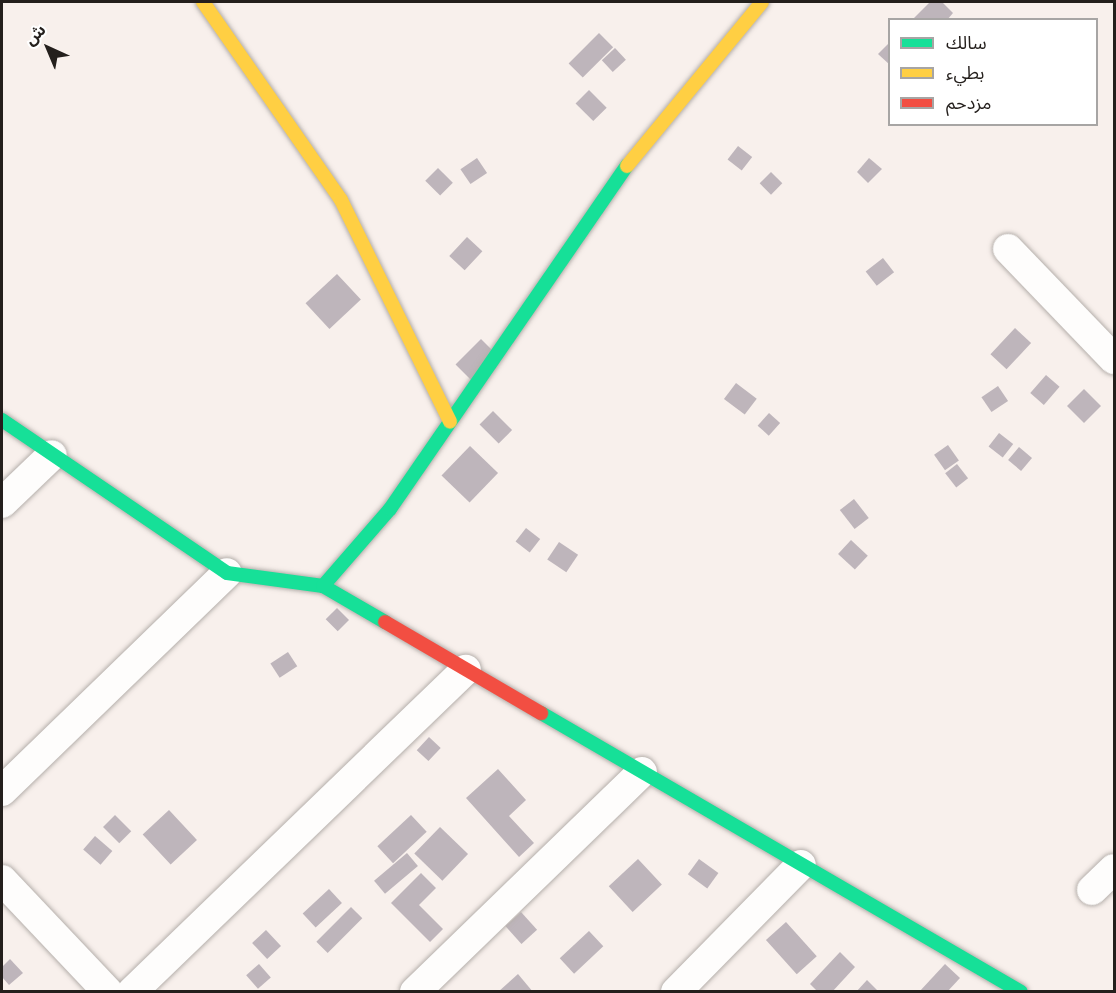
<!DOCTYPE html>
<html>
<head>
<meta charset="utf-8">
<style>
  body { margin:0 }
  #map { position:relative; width:1116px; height:993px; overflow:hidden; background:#f8f0ec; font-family:Montserrat,"Noto Sans Arabic",sans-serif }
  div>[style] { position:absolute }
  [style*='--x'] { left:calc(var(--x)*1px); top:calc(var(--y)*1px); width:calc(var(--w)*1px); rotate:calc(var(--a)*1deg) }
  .building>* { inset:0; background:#beb5bb; transform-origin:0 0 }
  .roads { filter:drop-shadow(0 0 2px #b5afab) drop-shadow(0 0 2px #b5afab) }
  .street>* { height:30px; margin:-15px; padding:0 15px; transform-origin:15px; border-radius:15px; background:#fefdfc }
  .fast>* { height:14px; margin:-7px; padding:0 7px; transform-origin:7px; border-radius:7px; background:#16e098 }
  .slow>* { height:14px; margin:-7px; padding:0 7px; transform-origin:7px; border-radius:7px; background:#ffcf43 }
  .jam>* { height:14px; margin:-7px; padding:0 7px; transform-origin:7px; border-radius:7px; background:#f24e42 }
  span { translate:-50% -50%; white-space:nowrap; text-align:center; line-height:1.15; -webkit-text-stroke:5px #fff; paint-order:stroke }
  .frame { position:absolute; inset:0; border:3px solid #241f1c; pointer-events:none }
  .legend { position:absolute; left:888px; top:18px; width:210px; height:108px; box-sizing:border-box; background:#fff; border:2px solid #a7a5a4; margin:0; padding:8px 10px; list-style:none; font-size:18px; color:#241f1c }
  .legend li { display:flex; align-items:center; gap:12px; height:30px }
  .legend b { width:30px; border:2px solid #a7a5a4 }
  .north { position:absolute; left:18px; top:18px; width:60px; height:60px; -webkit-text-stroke:4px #fff; paint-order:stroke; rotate:316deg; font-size:16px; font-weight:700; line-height:24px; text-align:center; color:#241f1c }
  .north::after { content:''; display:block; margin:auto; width:21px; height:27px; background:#241f1c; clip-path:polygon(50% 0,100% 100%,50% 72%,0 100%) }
</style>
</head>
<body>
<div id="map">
  <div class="building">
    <i style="clip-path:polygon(930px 2px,942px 2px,953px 13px,947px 20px,912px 20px)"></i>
    <i style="left:599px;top:33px;width:20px;height:43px;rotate:45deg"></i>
    <i style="clip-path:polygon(890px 42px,890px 65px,878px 54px)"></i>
    <i style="left:615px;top:48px;width:16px;height:18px;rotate:47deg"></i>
    <i style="left:589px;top:90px;width:25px;height:19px;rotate:45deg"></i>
    <i style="left:738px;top:146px;width:18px;height:17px;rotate:38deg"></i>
    <i style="left:477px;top:158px;width:18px;height:20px;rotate:56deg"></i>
    <i style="clip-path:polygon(869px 158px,882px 169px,868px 183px,857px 172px)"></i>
    <i style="left:438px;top:168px;width:21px;height:18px;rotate:45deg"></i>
    <i style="left:771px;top:172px;width:16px;height:16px;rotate:45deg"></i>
    <i style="left:467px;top:237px;width:21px;height:26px;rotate:43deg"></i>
    <i style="left:883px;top:258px;width:18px;height:22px;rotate:52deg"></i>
    <i style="left:337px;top:274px;width:35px;height:43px;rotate:47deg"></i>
    <i style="left:1015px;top:328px;width:22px;height:36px;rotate:43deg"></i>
    <i style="left:481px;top:339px;width:23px;height:36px;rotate:45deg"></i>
    <i style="left:1046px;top:375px;width:18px;height:24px;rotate:41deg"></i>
    <i style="left:736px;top:383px;width:26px;height:20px;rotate:37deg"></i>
    <i style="left:998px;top:386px;width:18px;height:20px;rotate:56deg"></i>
    <i style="left:1084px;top:389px;width:24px;height:24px;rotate:45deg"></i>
    <i style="left:493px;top:411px;width:27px;height:19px;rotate:45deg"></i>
    <i style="left:769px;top:413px;width:15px;height:17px;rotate:42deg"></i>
    <i style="left:999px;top:433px;width:18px;height:17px;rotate:38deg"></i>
    <i style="left:948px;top:445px;width:19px;height:17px;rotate:55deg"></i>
    <i style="left:470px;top:446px;width:39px;height:41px;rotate:44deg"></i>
    <i style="left:1019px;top:447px;width:17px;height:17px;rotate:40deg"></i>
    <i style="left:957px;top:464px;width:18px;height:15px;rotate:52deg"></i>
    <i style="left:854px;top:499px;width:24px;height:18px;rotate:52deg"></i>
    <i style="left:526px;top:528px;width:18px;height:17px;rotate:38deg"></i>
    <i style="left:851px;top:540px;width:23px;height:19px;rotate:43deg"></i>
    <i style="left:559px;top:542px;width:23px;height:21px;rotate:34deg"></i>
    <i style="left:337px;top:608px;width:17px;height:16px;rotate:45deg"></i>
    <i style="left:288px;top:652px;width:17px;height:21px;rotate:57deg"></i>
    <i style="left:429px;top:737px;width:16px;height:18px;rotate:43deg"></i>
    <i style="clip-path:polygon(498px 769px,526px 800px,509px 816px,534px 843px,519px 857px,466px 798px)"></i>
    <i style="left:169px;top:810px;width:41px;height:36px;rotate:47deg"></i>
    <i style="left:115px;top:815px;width:23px;height:17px;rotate:45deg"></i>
    <i style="left:411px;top:815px;width:23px;height:46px;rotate:47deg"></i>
    <i style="left:440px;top:827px;width:39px;height:37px;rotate:44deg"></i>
    <i style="left:95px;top:836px;width:23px;height:18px;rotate:41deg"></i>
    <i style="left:407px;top:853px;width:17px;height:43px;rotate:50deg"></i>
    <i style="left:638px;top:859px;width:35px;height:40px;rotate:47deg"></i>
    <i style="left:699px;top:859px;width:24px;height:19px;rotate:36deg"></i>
    <i style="clip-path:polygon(421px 873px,436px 888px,419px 905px,443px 929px,430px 942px,391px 903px)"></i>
    <i style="left:329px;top:889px;width:19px;height:36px;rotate:47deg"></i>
    <i style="left:351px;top:907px;width:16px;height:49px;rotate:45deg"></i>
    <i style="left:521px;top:912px;width:24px;height:21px;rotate:48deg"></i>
    <i style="left:786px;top:922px;width:46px;height:27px;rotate:48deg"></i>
    <i style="left:266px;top:930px;width:22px;height:19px;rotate:47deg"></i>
    <i style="left:589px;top:931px;width:21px;height:40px;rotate:47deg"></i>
    <i style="clip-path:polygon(840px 952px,855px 967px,832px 992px,818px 992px,810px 984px)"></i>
    <i style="clip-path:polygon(10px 959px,23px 973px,9px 985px,2px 977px,2px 967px)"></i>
    <i style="left:259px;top:964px;width:18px;height:17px;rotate:49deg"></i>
    <i style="clip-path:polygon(945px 964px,960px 978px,947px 992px,919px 992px)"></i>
    <i style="clip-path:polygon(518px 974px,533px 992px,498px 992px)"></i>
    <i style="clip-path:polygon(867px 980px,879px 992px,856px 992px)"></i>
  </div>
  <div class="roads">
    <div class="street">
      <i style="--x:1008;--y:249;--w:153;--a:46.1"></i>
      <i style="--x:2;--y:503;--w:69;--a:-43.8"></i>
      <i style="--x:2;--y:791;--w:313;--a:-44.1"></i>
      <i style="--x:2;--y:880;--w:154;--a:46.6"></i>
      <i style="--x:1092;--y:890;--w:30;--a:-44"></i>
      <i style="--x:132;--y:992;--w:464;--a:-44"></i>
      <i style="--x:415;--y:992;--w:316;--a:-44.1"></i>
      <i style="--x:676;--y:992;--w:178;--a:-45.5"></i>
    </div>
    <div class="fast">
      <i style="--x:2;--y:420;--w:272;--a:34.2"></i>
      <i style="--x:227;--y:573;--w:97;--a:7.7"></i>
      <i style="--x:323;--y:586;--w:72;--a:30.1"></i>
      <i style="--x:323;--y:586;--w:102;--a:-49"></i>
      <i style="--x:390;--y:509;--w:417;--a:-55.4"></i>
      <i style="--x:541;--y:713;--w:555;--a:30.17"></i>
    </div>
    <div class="slow">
      <i style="--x:203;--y:2;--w:241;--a:55.1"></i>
      <i style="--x:341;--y:200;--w:247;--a:63.8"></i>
      <i style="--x:627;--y:166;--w:212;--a:-50.5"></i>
    </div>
    <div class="jam">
      <i style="--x:385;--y:622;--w:181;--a:30.3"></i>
    </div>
  </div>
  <div class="frame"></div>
  <ul class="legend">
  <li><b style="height:8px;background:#16e098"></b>سالك</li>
  <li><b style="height:8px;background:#ffcf43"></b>بطيء</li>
  <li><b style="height:8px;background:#f24e42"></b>مزدحم</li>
  </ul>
  <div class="north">ش</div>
</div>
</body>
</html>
